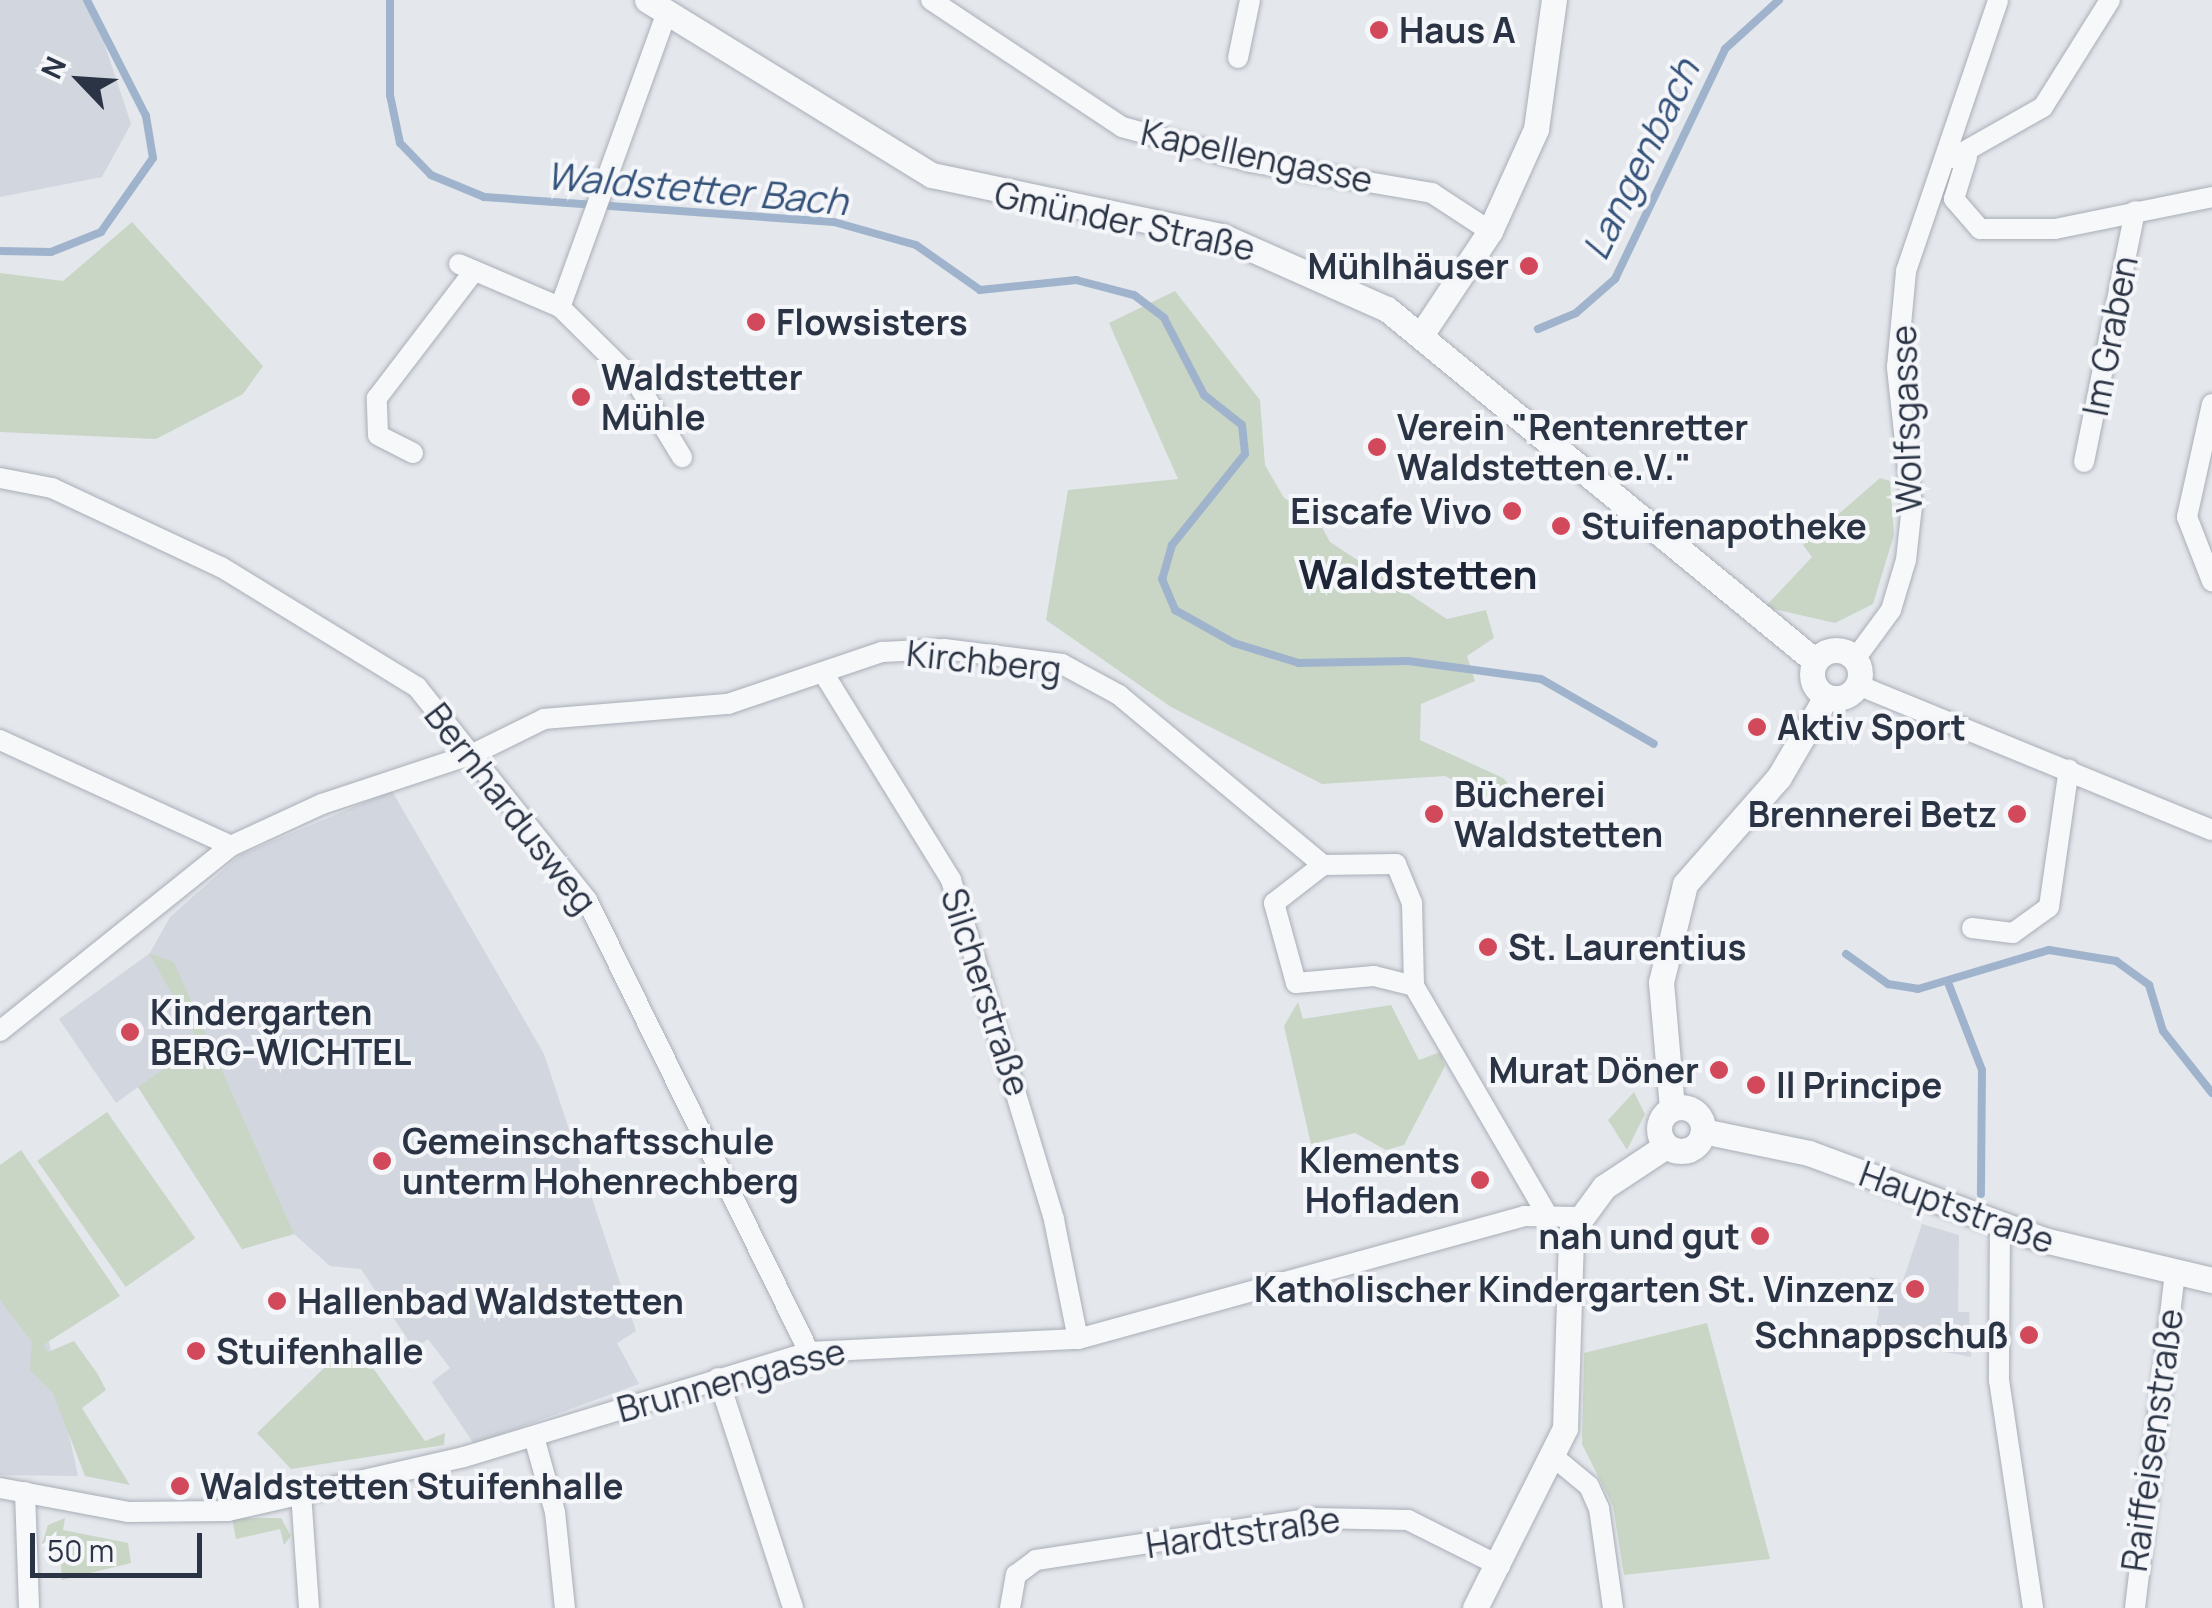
<!DOCTYPE html>
<html>
<head>
<meta charset="utf-8">
<style>
  body { margin:0 }
  #map { position:relative; width:2212px; height:1608px; overflow:hidden; background:#e4e7ec; font-family:Manrope,sans-serif }
  div>[style] { position:absolute }
  [style*='--x'] { left:calc(var(--x)*1px); top:calc(var(--y)*1px); width:calc(var(--w)*1px); rotate:calc(var(--a)*1deg) }
  .built>* { inset:0; background:#d2d6de }
  .green>* { inset:0; background:#c9d6c5; transform-origin:0 0 }
  .stream>* { height:8px; margin:-4px; padding:0 4px; transform-origin:4px; border-radius:4px; background:#9fb4cc }
  .roads { filter:drop-shadow(0 0 2px #a9aeb7) drop-shadow(0 0 2px #a9aeb7) }
  .minor>* { height:20px; margin:-10px; padding:0 10px; transform-origin:10px; border-radius:10px; background:#f7f8fa }
  .tertiary>* { height:25px; margin:-12.5px; padding:0 12.5px; transform-origin:12.5px; border-radius:12.5px; background:#f7f8fa }
  .tertiary>.ring { margin:-12.5px; padding:0; box-sizing:content-box; background:none; border:25px solid #f7f8fa; border-radius:50% }
  .dots>* { width:28px; height:28px; translate:-50% -50%; box-sizing:border-box; border:5px solid #f4f6f9; border-radius:50% }
  span { translate:-50% -50%; white-space:nowrap; text-align:center; line-height:1.15; -webkit-text-stroke:8px #f4f6f9; paint-order:stroke }
  .poi-label { font-size:35px; color:#2b3445; font-weight:700 }
  .left { translate:0 -50%; text-align:left }
  .right { translate:-100% -50%; text-align:right }
  .street-label { font-size:35px; color:#2b3445 }
  .water-label { font-size:38px; color:#34527a; font-style:italic }
  .quarter-label { font-size:40px; color:#1d2536; font-weight:700 }
  .north { position:absolute; left:30px; top:30px; width:100px; height:100px; -webkit-text-stroke:8px #f4f6f9; paint-order:stroke; rotate:295deg; font-size:28px; font-weight:700; line-height:40px; text-align:center; color:#2b3445 }
  .north::after { content:''; display:block; margin:auto; width:35px; height:45px; background:#2b3445; clip-path:polygon(50% 0,100% 100%,50% 72%,0 100%) }
  .scale { position:absolute; left:30px; top:1533px; width:172px; height:45px; box-sizing:border-box; border:5px solid #2b3445; border-top:0; padding-left:12px; font-size:30px; line-height:35px; white-space:nowrap; color:#2b3445; -webkit-text-stroke:8px #f4f6f9; paint-order:stroke }
</style>
</head>
<body>
<div id="map">
  <div class="built">
    <i style="clip-path:polygon(0 0,90px 0,131px 124px,102px 177px,0 197px)"></i>
    <i style="clip-path:polygon(392px 791px,544px 1054px,636px 1331px,617px 1343px,639px 1384px,474px 1444px,432px 1382px,450px 1368px,428px 1339px,414px 1349px,361px 1269px,330px 1266px,294px 1234px,242px 1249px,138px 1087px,116px 1103px,59px 1019px,150px 953px,170px 917px,240px 855px)"></i>
    <i style="clip-path:polygon(1922px 1224px,1959px 1235px,1958px 1312px,1969px 1312px,1971px 1357px,1873px 1339px,1879px 1312px,1869px 1277px,1902px 1283px)"></i>
    <i style="clip-path:polygon(0 1271px,47px 1333px,78px 1476px,0 1475px)"></i>
  </div>
  <div class="green">
    <i style="clip-path:polygon(132px 222px,263px 366px,243px 394px,156px 439px,0 432px,0 273px,63px 281px)"></i>
    <i style="clip-path:polygon(1175px 291px,1260px 400px,1265px 465px,1284px 498px,1315px 514px,1330px 542px,1447px 619px,1486px 610px,1494px 638px,1467px 656px,1475px 681px,1421px 704px,1420px 740px,1503px 778px,1523px 801px,1510px 808px,1445px 776px,1322px 784px,1171px 707px,1046px 620px,1068px 490px,1178px 479px,1109px 323px)"></i>
    <i style="clip-path:polygon(1880px 478px,1890px 481px,1894px 535px,1873px 604px,1835px 623px,1765px 607px,1812px 557px,1803px 545px)"></i>
    <i style="clip-path:polygon(149px 953px,174px 962px,294px 1234px,242px 1249px,138px 1087px,200px 1044px)"></i>
    <i style="clip-path:polygon(1298px 1002px,1303px 1019px,1391px 1005px,1419px 1060px,1440px 1052px,1445px 1066px,1404px 1145px,1386px 1150px,1355px 1133px,1311px 1144px,1284px 1026px)"></i>
    <i style="clip-path:polygon(1634px 1092px,1645px 1114px,1627px 1150px,1608px 1120px)"></i>
    <i style="left:107px;top:1112px;width:154px;height:85px;rotate:55deg"></i>
    <i style="clip-path:polygon(21px 1150px,120px 1296px,43px 1345px,48px 1352px,74px 1341px,97px 1373px,106px 1390px,82px 1408px,130px 1485px,85px 1476px,53px 1393px,30px 1370px,32px 1342px,0 1300px,0 1165px)"></i>
    <i style="clip-path:polygon(1707px 1323px,1770px 1559px,1624px 1575px,1613px 1506px,1582px 1444px,1584px 1353px)"></i>
    <i style="clip-path:polygon(353px 1340px,425px 1441px,445px 1433px,444px 1445px,291px 1469px,257px 1433px)"></i>
    <i style="clip-path:polygon(65px 1518px,63px 1530px,128px 1543px,131px 1563px,62px 1580px,59px 1543px,42px 1544px,48px 1525px)"></i>
    <i style="clip-path:polygon(232px 1518px,281px 1518px,291px 1536px,284px 1545px,280px 1529px,236px 1539px)"></i>
  </div>
  <div class="stream">
    <i style="--x:390;--y:0;--w:95;--a:90"></i>
    <i style="--x:390;--y:95;--w:49;--a:78.2"></i>
    <i style="--x:400;--y:143;--w:45;--a:45.9"></i>
    <i style="--x:431;--y:175;--w:57;--a:22.5"></i>
    <i style="--x:484;--y:197;--w:351;--a:4.1"></i>
    <i style="--x:834;--y:222;--w:85;--a:15.7"></i>
    <i style="--x:916;--y:245;--w:78;--a:35.1"></i>
    <i style="--x:980;--y:290;--w:97;--a:-5.9"></i>
    <i style="--x:1076;--y:280;--w:60;--a:14.5"></i>
    <i style="--x:1134;--y:295;--w:38;--a:37"></i>
    <i style="--x:1164;--y:318;--w:87;--a:62.5"></i>
    <i style="--x:1204;--y:395;--w:48;--a:38.3"></i>
    <i style="--x:1242;--y:425;--w:29;--a:84"></i>
    <i style="--x:1245;--y:454;--w:117;--a:128.7"></i>
    <i style="--x:1172;--y:545;--w:35;--a:106"></i>
    <i style="--x:1162;--y:579;--w:34;--a:67"></i>
    <i style="--x:1175;--y:610;--w:68;--a:29.2"></i>
    <i style="--x:1234;--y:643;--w:68;--a:17.1"></i>
    <i style="--x:1299;--y:663;--w:109;--a:-1.1"></i>
    <i style="--x:1408;--y:661;--w:134;--a:7.7"></i>
    <i style="--x:1541;--y:679;--w:130;--a:29.9"></i>
    <i style="--x:0;--y:251;--w:51;--a:1.1"></i>
    <i style="--x:51;--y:252;--w:54;--a:-21.8"></i>
    <i style="--x:101;--y:232;--w:90;--a:-54.9"></i>
    <i style="--x:153;--y:158;--w:43;--a:-99.5"></i>
    <i style="--x:146;--y:116;--w:130;--a:-117"></i>
    <i style="--x:1538;--y:329;--w:41;--a:-22.8"></i>
    <i style="--x:1576;--y:313;--w:52;--a:-41.1"></i>
    <i style="--x:1615;--y:279;--w:255;--a:-64.4"></i>
    <i style="--x:1725;--y:49;--w:73;--a:-42.2"></i>
    <i style="--x:1846;--y:954;--w:52;--a:35.5"></i>
    <i style="--x:1888;--y:984;--w:30;--a:9"></i>
    <i style="--x:1918;--y:989;--w:137;--a:-16.6"></i>
    <i style="--x:2049;--y:950;--w:68;--a:9.3"></i>
    <i style="--x:2116;--y:961;--w:41;--a:36"></i>
    <i style="--x:2149;--y:985;--w:48;--a:73.1"></i>
    <i style="--x:2163;--y:1031;--w:79;--a:51.7"></i>
    <i style="--x:1949;--y:985;--w:91;--a:68.8"></i>
    <i style="--x:1982;--y:1070;--w:124;--a:90.5"></i>
  </div>
  <div class="roads">
    <div class="minor">
      <i style="--x:931;--y:0;--w:229;--a:33.6"></i>
      <i style="--x:1122;--y:127;--w:134;--a:15.2"></i>
      <i style="--x:1251;--y:162;--w:184;--a:9.7"></i>
      <i style="--x:1432;--y:193;--w:69;--a:33.2"></i>
      <i style="--x:667;--y:12;--w:314;--a:109.9"></i>
      <i style="--x:560;--y:307;--w:108;--a:44.6"></i>
      <i style="--x:637;--y:383;--w:87;--a:58.7"></i>
      <i style="--x:1238;--y:58;--w:59;--a:-78.3"></i>
      <i style="--x:1967;--y:157;--w:44;--a:107.2"></i>
      <i style="--x:1954;--y:199;--w:40;--a:49"></i>
      <i style="--x:1980;--y:229;--w:75;--a:0"></i>
      <i style="--x:2055;--y:229;--w:160;--a:-11.5"></i>
      <i style="--x:1953;--y:158;--w:103;--a:-29.5"></i>
      <i style="--x:2043;--y:107;--w:126;--a:-57.9"></i>
      <i style="--x:459;--y:264;--w:110;--a:23.1"></i>
      <i style="--x:2212;--y:404;--w:116;--a:102.5"></i>
      <i style="--x:2187;--y:517;--w:69;--a:68.7"></i>
      <i style="--x:413;--y:453;--w:39;--a:-153"></i>
      <i style="--x:378;--y:435;--w:37;--a:-92"></i>
      <i style="--x:377;--y:398;--w:160;--a:-52.6"></i>
      <i style="--x:2084;--y:462;--w:256;--a:-78.5"></i>
      <i style="--x:0;--y:478;--w:53;--a:10.9"></i>
      <i style="--x:52;--y:488;--w:187;--a:25.1"></i>
      <i style="--x:221;--y:567;--w:230;--a:31.5"></i>
      <i style="--x:417;--y:687;--w:273;--a:51.4"></i>
      <i style="--x:587;--y:900;--w:504;--a:63.84"></i>
      <i style="--x:1855;--y:659;--w:61;--a:-53.7"></i>
      <i style="--x:1891;--y:610;--w:52;--a:-73.3"></i>
      <i style="--x:1906;--y:560;--w:54;--a:-83.7"></i>
      <i style="--x:1912;--y:506;--w:140;--a:-96.2"></i>
      <i style="--x:1897;--y:367;--w:96;--a:-84.6"></i>
      <i style="--x:1906;--y:271;--w:286;--a:-71.2"></i>
      <i style="--x:824;--y:674;--w:242;--a:58.3"></i>
      <i style="--x:951;--y:880;--w:355;--a:73.1"></i>
      <i style="--x:1054;--y:1220;--w:121;--a:78.6"></i>
      <i style="--x:1858;--y:685;--w:383;--a:22.3"></i>
      <i style="--x:0;--y:740;--w:254;--a:24.6"></i>
      <i style="--x:1323;--y:865;--w:62;--a:142.2"></i>
      <i style="--x:1274;--y:903;--w:83;--a:74.6"></i>
      <i style="--x:1296;--y:983;--w:78;--a:-5.1"></i>
      <i style="--x:1374;--y:976;--w:41;--a:14"></i>
      <i style="--x:1972;--y:928;--w:41;--a:7"></i>
      <i style="--x:2013;--y:933;--w:44;--a:-35.8"></i>
      <i style="--x:2049;--y:907;--w:139;--a:-81.8"></i>
      <i style="--x:0;--y:1031;--w:296;--a:-38.7"></i>
      <i style="--x:231;--y:846;--w:100;--a:-24.8"></i>
      <i style="--x:322;--y:804;--w:161;--a:-18.4"></i>
      <i style="--x:475;--y:753;--w:77;--a:-26.2"></i>
      <i style="--x:544;--y:719;--w:185;--a:-4.7"></i>
      <i style="--x:728;--y:704;--w:163;--a:-18.7"></i>
      <i style="--x:882;--y:652;--w:62;--a:-2.8"></i>
      <i style="--x:944;--y:649;--w:119;--a:7.2"></i>
      <i style="--x:1062;--y:664;--w:65;--a:28.5"></i>
      <i style="--x:1119;--y:695;--w:266;--a:39.8"></i>
      <i style="--x:1323;--y:865;--w:73;--a:-0.8"></i>
      <i style="--x:1396;--y:864;--w:42;--a:67.7"></i>
      <i style="--x:1412;--y:903;--w:83;--a:88.6"></i>
      <i style="--x:1414;--y:986;--w:260;--a:59.8"></i>
      <i style="--x:2000;--y:1225;--w:155;--a:90.4"></i>
      <i style="--x:1999;--y:1380;--w:231;--a:81.5"></i>
      <i style="--x:718;--y:1378;--w:242;--a:71.9"></i>
      <i style="--x:534;--y:1437;--w:78;--a:74.4"></i>
      <i style="--x:555;--y:1512;--w:97;--a:84.1"></i>
      <i style="--x:1555;--y:1458;--w:44;--a:39.5"></i>
      <i style="--x:1589;--y:1486;--w:24;--a:66"></i>
      <i style="--x:1599;--y:1508;--w:101;--a:82"></i>
      <i style="--x:0;--y:1488;--w:130;--a:10.6"></i>
      <i style="--x:128;--y:1512;--w:100;--a:-0.6"></i>
      <i style="--x:228;--y:1511;--w:242;--a:-12.9"></i>
      <i style="--x:464;--y:1457;--w:361;--a:-16.9"></i>
      <i style="--x:809;--y:1352;--w:269;--a:-2.8"></i>
      <i style="--x:1078;--y:1339;--w:463;--a:-15.4"></i>
      <i style="--x:1524;--y:1216;--w:54;--a:1.1"></i>
      <i style="--x:25;--y:1492;--w:116;--a:88"></i>
      <i style="--x:301;--y:1493;--w:115;--a:86"></i>
      <i style="--x:1010;--y:1608;--w:34;--a:-80"></i>
      <i style="--x:1016;--y:1575;--w:25;--a:-37"></i>
      <i style="--x:1036;--y:1560;--w:282;--a:-8.6"></i>
      <i style="--x:1315;--y:1518;--w:93;--a:1.2"></i>
      <i style="--x:1408;--y:1520;--w:103;--a:26.6"></i>
      <i style="--x:2135;--y:1608;--w:337;--a:-83.2"></i>
    </div>
    <div class="tertiary">
      <i style="--x:647;--y:0;--w:334;--a:31.6"></i>
      <i style="--x:932;--y:175;--w:296;--a:11.9"></i>
      <i style="--x:1222;--y:236;--w:180;--a:23.9"></i>
      <i style="--x:1387;--y:309;--w:554;--a:39.43"></i>
      <i style="--x:1423;--y:332;--w:121;--a:-56.4"></i>
      <i style="--x:1490;--y:231;--w:112;--a:-65.7"></i>
      <i style="--x:1536;--y:129;--w:130;--a:-82.1"></i>
      <i class="ring" style="left:1812px;top:650px;width:23px;height:23px"></i>
      <i class="ring" style="left:1659px;top:1107px;width:19px;height:19px"></i>
      <i style="--x:1672;--y:1108;--w:126;--a:-95"></i>
      <i style="--x:1661;--y:982;--w:101;--a:-76.2"></i>
      <i style="--x:1685;--y:884;--w:142;--a:-48.7"></i>
      <i style="--x:1779;--y:777;--w:93;--a:-59.6"></i>
      <i style="--x:1703;--y:1131;--w:108;--a:11.7"></i>
      <i style="--x:1809;--y:1153;--w:251;--a:20.3"></i>
      <i style="--x:2044;--y:1240;--w:173;--a:13.4"></i>
      <i style="--x:1475;--y:1608;--w:201;--a:-63.4"></i>
      <i style="--x:1565;--y:1428;--w:196;--a:-88.2"></i>
      <i style="--x:1571;--y:1232;--w:56;--a:-53.7"></i>
      <i style="--x:1604;--y:1187;--w:74;--a:-33.5"></i>
    </div>
  </div>
  <div class="dots">
    <i style="left:1379px;top:30px;background:#d1495b"></i>
    <i style="left:1529px;top:266px;background:#d1495b"></i>
    <i style="left:756px;top:322px;background:#d1495b"></i>
    <i style="left:581px;top:397px;background:#d1495b"></i>
    <i style="left:1377px;top:447px;background:#d1495b"></i>
    <i style="left:1512px;top:511px;background:#d1495b"></i>
    <i style="left:1561px;top:526px;background:#d1495b"></i>
    <i style="left:1757px;top:727px;background:#d1495b"></i>
    <i style="left:1434px;top:814px;background:#d1495b"></i>
    <i style="left:2017px;top:814px;background:#d1495b"></i>
    <i style="left:1488px;top:947px;background:#d1495b"></i>
    <i style="left:130px;top:1032px;background:#d1495b"></i>
    <i style="left:1719px;top:1070px;background:#d1495b"></i>
    <i style="left:1756px;top:1085px;background:#d1495b"></i>
    <i style="left:382px;top:1161px;background:#d1495b"></i>
    <i style="left:1480px;top:1180px;background:#d1495b"></i>
    <i style="left:1760px;top:1236px;background:#d1495b"></i>
    <i style="left:1915px;top:1289px;background:#d1495b"></i>
    <i style="left:277px;top:1301px;background:#d1495b"></i>
    <i style="left:2029px;top:1335px;background:#d1495b"></i>
    <i style="left:196px;top:1351px;background:#d1495b"></i>
    <i style="left:180px;top:1486px;background:#d1495b"></i>
  </div>
  <div class="poi-label">
    <span class="left" style="left:1399px;top:30px">Haus A</span>
    <span class="right" style="left:1509px;top:266px">Mühlhäuser</span>
    <span class="left" style="left:776px;top:322px">Flowsisters</span>
    <span class="left" style="left:601px;top:397px">Waldstetter<br>Mühle</span>
    <span class="left" style="left:1397px;top:447px">Verein "Rentenretter<br>Waldstetten e.V."</span>
    <span class="right" style="left:1492px;top:511px">Eiscafe Vivo</span>
    <span class="left" style="left:1581px;top:526px">Stuifenapotheke</span>
    <span class="left" style="left:1777px;top:727px">Aktiv Sport</span>
    <span class="left" style="left:1454px;top:814px">Bücherei<br>Waldstetten</span>
    <span class="right" style="left:1997px;top:814px">Brennerei Betz</span>
    <span class="left" style="left:1508px;top:947px">St. Laurentius</span>
    <span class="left" style="left:150px;top:1032px">Kindergarten<br>BERG-WICHTEL</span>
    <span class="right" style="left:1699px;top:1070px">Murat Döner</span>
    <span class="left" style="left:1776px;top:1085px">Il Principe</span>
    <span class="left" style="left:402px;top:1161px">Gemeinschaftsschule<br>unterm Hohenrechberg</span>
    <span class="right" style="left:1460px;top:1180px">Klements<br>Hofladen</span>
    <span class="right" style="left:1740px;top:1236px">nah und gut</span>
    <span class="right" style="left:1895px;top:1289px">Katholischer Kindergarten St. Vinzenz</span>
    <span class="left" style="left:297px;top:1301px">Hallenbad Waldstetten</span>
    <span class="right" style="left:2009px;top:1335px">Schnappschuß</span>
    <span class="left" style="left:216px;top:1351px">Stuifenhalle</span>
    <span class="left" style="left:200px;top:1486px">Waldstetten Stuifenhalle</span>
  </div>
  <div class="street-label">
    <span style="left:1257px;top:156px;rotate:12deg">Kapellengasse</span>
    <span style="left:1125px;top:221px;rotate:12deg">Gmünder Straße</span>
    <span style="left:2110px;top:336px;rotate:-79deg">Im Graben</span>
    <span style="left:1906px;top:419px;rotate:-92deg">Wolfsgasse</span>
    <span style="left:984px;top:661px;rotate:6deg">Kirchberg</span>
    <span style="left:511px;top:808px;rotate:52deg">Bernhardusweg</span>
    <span style="left:986px;top:992px;rotate:72deg">Silcherstraße</span>
    <span style="left:1957px;top:1207px;rotate:20deg">Hauptstraße</span>
    <span style="left:731px;top:1380px;rotate:-15deg">Brunnengasse</span>
    <span style="left:2152px;top:1440px;rotate:-82deg">Raiffeisenstraße</span>
    <span style="left:1243px;top:1532px;rotate:-8deg">Hardtstraße</span>
  </div>
  <div class="water-label">
    <span style="left:1640px;top:159px;rotate:-64deg">Langenbach</span>
    <span style="left:697px;top:188px;rotate:5deg">Waldstetter Bach</span>
  </div>
  <div class="quarter-label">
    <span style="left:1418px;top:574px">Waldstetten</span>
  </div>
  <div class="north">N</div>
  <div class="scale">50 m</div>
</div>
</body>
</html>
